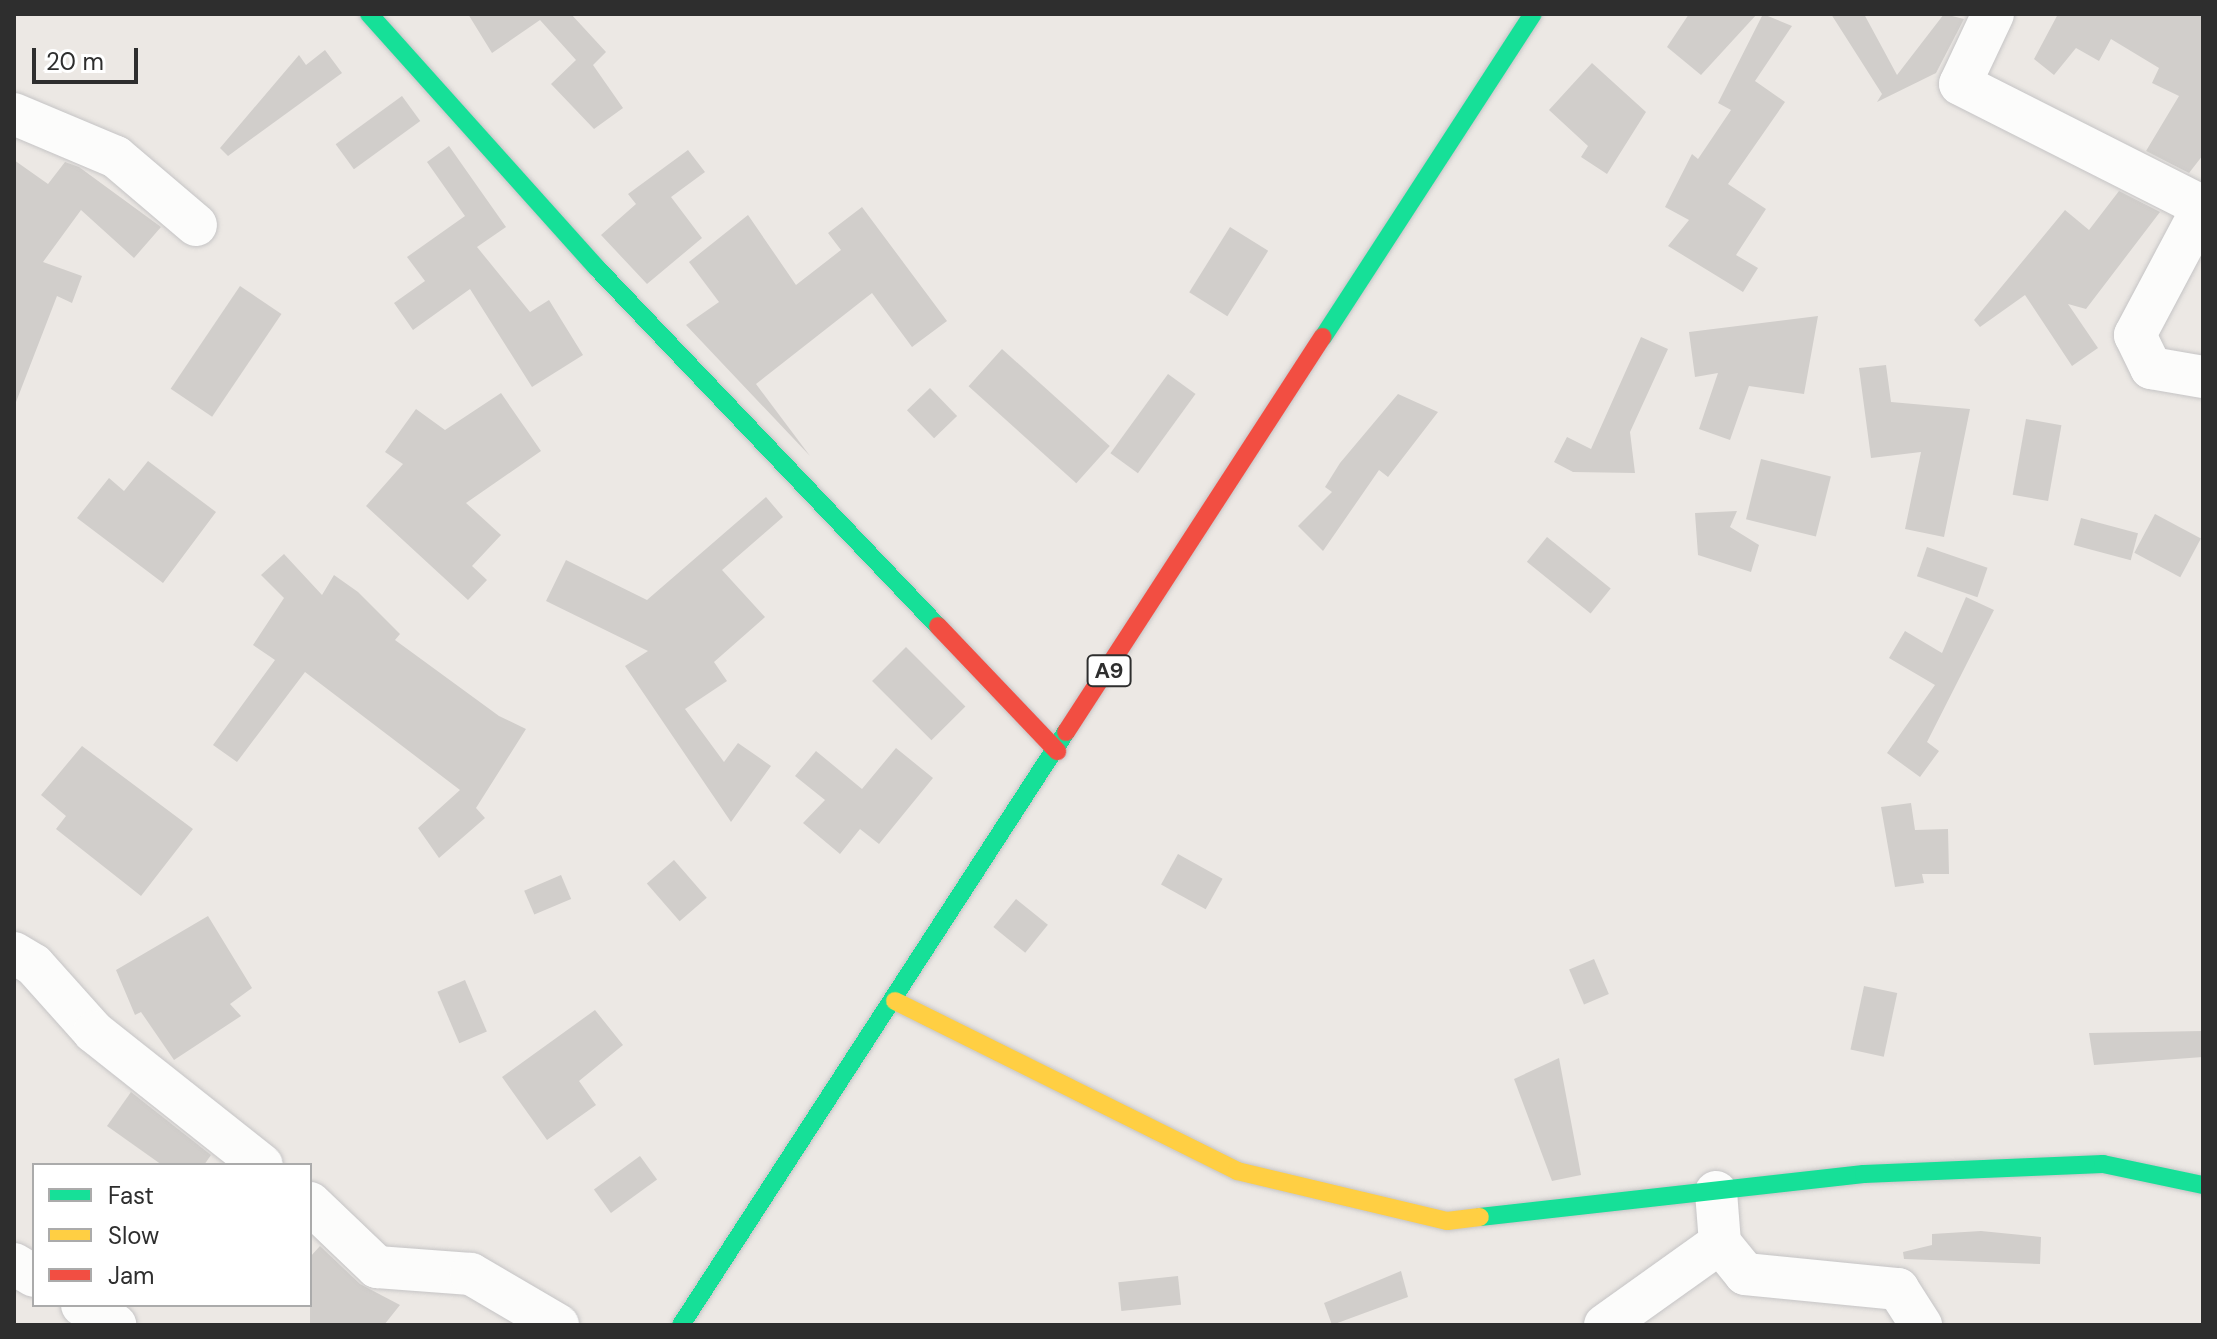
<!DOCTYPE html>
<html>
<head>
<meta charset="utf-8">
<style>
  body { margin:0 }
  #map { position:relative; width:2217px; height:1339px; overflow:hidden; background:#ece8e4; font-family:"DM Sans",sans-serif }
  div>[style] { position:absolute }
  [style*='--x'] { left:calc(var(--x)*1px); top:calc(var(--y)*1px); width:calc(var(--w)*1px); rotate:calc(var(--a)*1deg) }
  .building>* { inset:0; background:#d1cecb; transform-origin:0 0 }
  .roads { filter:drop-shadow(0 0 2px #c5c4c5) drop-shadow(0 0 2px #c5c4c5) }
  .street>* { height:42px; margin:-21px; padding:0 21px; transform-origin:21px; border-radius:21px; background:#fcfcfb }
  .fast>* { height:18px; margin:-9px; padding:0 9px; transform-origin:9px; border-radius:9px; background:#16e098 }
  .slow>* { height:18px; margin:-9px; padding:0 9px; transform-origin:9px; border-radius:9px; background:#ffcf43 }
  .jam>* { height:18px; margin:-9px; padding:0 9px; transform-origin:9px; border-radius:9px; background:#f24e42 }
  span { translate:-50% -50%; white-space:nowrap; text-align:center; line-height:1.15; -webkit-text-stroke:8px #fff; paint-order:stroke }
  .shield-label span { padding:2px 6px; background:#fff; border:2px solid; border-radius:6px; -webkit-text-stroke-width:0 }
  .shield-label { font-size:22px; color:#2e2e2e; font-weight:700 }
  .frame { position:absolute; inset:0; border:16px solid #2e2e2e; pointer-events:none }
  .legend { position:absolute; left:32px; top:1163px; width:280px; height:144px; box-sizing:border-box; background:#fff; border:2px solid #ababab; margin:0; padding:10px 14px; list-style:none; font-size:24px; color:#2e2e2e }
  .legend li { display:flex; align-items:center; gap:16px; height:40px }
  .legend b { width:40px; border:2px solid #ababab }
  .scale { position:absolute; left:32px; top:48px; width:106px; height:36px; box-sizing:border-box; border:4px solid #2e2e2e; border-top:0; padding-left:10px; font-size:24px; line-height:28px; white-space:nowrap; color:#2e2e2e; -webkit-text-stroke:6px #fff; paint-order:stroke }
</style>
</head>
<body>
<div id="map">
  <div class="building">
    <i style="clip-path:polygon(468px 14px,571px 14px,606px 52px,593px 65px,623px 108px,594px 129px,551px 84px,576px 60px,540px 20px,492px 53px)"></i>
    <i style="clip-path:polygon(1689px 14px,1757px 14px,1701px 75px,1667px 47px)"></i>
    <i style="clip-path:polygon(1763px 14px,1792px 26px,1755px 81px,1785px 102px,1728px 184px,1766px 209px,1736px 255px,1758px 268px,1743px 292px,1668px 246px,1689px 220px,1665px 207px,1692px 154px,1698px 159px,1731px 110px,1718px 103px)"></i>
    <i style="clip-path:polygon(1831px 14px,1864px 14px,1897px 75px,1944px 14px,1964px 19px,1936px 73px,1877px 102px,1882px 94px)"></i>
    <i style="clip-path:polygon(2058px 14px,2203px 14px,2203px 155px,2189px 173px,2146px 151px,2179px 96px,2152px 83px,2159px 68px,2111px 39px,2099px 61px,2076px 48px,2054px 75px,2034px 59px)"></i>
    <i style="clip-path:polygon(325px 50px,342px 73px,228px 156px,220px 148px,299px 55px,306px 65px)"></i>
    <i style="clip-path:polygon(1592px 63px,1646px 112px,1607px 174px,1581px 157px,1588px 146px,1549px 110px)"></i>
    <i style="left:402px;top:96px;width:31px;height:82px;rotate:54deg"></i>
    <i style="clip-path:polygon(449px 146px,506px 227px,477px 247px,530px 312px,549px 300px,583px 355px,532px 387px,470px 289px,413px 330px,394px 303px,425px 281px,407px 257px,465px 216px,427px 162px)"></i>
    <i style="clip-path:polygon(688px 150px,705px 172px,671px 197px,702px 238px,647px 284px,601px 235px,636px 204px,628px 194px)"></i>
    <i style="clip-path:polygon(14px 160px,48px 184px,65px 162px,79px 167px,161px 227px,134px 258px,81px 210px,43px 262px,82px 276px,72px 303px,57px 296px,16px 402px)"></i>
    <i style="clip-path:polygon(2119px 191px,2160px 212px,2086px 309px,2068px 304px,2098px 348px,2072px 366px,2025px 295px,1980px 327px,1974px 320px,2065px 210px,2089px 230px)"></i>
    <i style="clip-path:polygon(862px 207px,947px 321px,912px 347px,872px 293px,756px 384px,810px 456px,686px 325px,719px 302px,689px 262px,748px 215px,796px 285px,841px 250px,828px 233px)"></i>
    <i style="left:1230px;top:227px;width:45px;height:77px;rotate:32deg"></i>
    <i style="left:240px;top:286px;width:50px;height:124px;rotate:34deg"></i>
    <i style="clip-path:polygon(1818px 316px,1804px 394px,1749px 386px,1730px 440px,1699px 429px,1718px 373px,1695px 377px,1689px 332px)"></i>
    <i style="clip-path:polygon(1641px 337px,1668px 349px,1630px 432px,1635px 473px,1573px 472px,1554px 462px,1567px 437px,1591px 449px)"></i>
    <i style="left:1002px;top:349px;width:145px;height:50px;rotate:42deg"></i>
    <i style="clip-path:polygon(1886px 365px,1891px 402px,1970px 409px,1944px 537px,1905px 529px,1921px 452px,1871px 458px,1859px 368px)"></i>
    <i style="left:1168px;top:374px;width:34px;height:98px;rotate:36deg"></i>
    <i style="left:930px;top:388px;width:39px;height:32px;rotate:46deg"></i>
    <i style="clip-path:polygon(501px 393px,541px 451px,466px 503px,501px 535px,472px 566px,487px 580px,468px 600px,366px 506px,403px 464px,385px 452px,416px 409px,445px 430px)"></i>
    <i style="clip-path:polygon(1398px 394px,1438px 412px,1388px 477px,1379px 470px,1323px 551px,1298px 526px,1332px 492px,1325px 487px,1340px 463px)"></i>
    <i style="left:2026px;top:419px;width:36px;height:77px;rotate:10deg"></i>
    <i style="left:1761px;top:459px;width:72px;height:62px;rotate:14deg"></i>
    <i style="clip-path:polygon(148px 461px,216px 512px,163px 583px,77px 518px,109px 478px,124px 491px)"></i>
    <i style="clip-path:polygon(766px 497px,783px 517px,722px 570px,765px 617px,714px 662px,727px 681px,685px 709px,724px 762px,738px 743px,771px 766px,731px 822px,625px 666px,648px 651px,546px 601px,566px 560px,647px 600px)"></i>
    <i style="clip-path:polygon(1737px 511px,1730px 527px,1759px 545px,1751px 572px,1698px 555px,1695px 513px)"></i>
    <i style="left:2155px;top:514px;width:52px;height:44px;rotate:28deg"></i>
    <i style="left:2081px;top:518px;width:59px;height:28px;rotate:15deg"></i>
    <i style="left:1547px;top:537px;width:82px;height:32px;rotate:39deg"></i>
    <i style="left:1927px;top:547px;width:64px;height:31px;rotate:19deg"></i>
    <i style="clip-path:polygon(284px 554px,322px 595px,334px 575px,358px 592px,400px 634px,395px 640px,499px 716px,526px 729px,476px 808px,485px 818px,439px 858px,418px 828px,460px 790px,305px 672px,237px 762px,213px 745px,275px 660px,253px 645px,284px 598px,261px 575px)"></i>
    <i style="clip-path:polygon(1966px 597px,1994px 610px,1927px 742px,1939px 751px,1920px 777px,1887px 753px,1935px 685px,1889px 658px,1905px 631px,1942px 653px)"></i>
    <i style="left:906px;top:647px;width:84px;height:48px;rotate:45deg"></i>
    <i style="clip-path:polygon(82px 746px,193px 829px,141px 896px,56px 829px,66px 816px,41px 795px)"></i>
    <i style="clip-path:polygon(896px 748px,933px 778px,879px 844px,860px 829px,840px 854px,803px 823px,825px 800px,795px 776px,816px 751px,862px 789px)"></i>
    <i style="clip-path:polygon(1911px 803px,1915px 830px,1948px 829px,1949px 874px,1922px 874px,1924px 883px,1895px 887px,1881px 807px)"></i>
    <i style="left:1178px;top:854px;width:51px;height:35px;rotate:29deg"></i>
    <i style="left:674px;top:860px;width:50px;height:36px;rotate:49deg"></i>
    <i style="left:561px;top:875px;width:26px;height:40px;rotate:67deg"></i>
    <i style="left:1016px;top:899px;width:41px;height:36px;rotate:39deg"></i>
    <i style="clip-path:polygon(208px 916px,252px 988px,230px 1004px,241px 1016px,174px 1060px,141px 1012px,135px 1015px,116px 970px)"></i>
    <i style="left:1594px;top:959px;width:38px;height:27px;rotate:67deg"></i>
    <i style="left:465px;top:980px;width:56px;height:30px;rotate:67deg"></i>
    <i style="left:1864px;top:986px;width:34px;height:65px;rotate:12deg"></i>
    <i style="clip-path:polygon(595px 1010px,623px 1045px,579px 1081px,596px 1105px,547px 1140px,502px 1077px)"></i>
    <i style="clip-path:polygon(2203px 1031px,2203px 1057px,2094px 1065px,2089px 1033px)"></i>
    <i style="clip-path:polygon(1559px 1058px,1581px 1175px,1552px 1181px,1514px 1079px)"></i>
    <i style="clip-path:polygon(131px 1092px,211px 1155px,204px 1165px,162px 1165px,107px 1126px)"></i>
    <i style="left:640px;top:1156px;width:29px;height:57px;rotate:54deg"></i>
    <i style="clip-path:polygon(1981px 1231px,2041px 1237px,2040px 1264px,1904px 1259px,1903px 1252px,1932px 1245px,1932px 1234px)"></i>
    <i style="clip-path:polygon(320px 1246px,360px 1284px,400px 1305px,384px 1325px,310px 1325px,310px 1257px)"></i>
    <i style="clip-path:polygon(1401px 1271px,1408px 1297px,1332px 1325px,1324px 1303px)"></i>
    <i style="left:1178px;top:1276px;width:29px;height:60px;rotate:84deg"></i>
  </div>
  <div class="roads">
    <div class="street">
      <i style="--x:1993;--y:14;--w:77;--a:115.2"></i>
      <i style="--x:1960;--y:84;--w:272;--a:26.8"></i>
      <i style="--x:14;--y:114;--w:111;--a:22.9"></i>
      <i style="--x:116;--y:157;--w:105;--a:40.4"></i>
      <i style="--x:2203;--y:207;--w:145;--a:118"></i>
      <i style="--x:2135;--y:335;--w:37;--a:64"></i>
      <i style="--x:2151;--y:368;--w:53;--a:9.8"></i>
      <i style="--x:14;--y:953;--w:23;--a:31"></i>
      <i style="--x:34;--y:965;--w:90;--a:48.2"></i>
      <i style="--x:94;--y:1032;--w:214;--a:38.4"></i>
      <i style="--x:1716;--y:1192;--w:51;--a:85.5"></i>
      <i style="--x:1720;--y:1243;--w:40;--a:51"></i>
      <i style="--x:1745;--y:1274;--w:154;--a:5.6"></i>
      <i style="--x:1898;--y:1289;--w:43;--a:57.4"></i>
      <i style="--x:310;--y:1203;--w:93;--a:43.7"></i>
      <i style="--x:377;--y:1267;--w:94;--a:4.3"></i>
      <i style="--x:471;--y:1274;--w:101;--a:30.4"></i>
      <i style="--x:14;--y:1264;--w:23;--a:31"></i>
      <i style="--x:82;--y:1305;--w:39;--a:31"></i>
      <i style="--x:1605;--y:1325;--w:141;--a:-35.5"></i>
    </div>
    <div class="fast">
      <i style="--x:369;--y:14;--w:340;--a:48.1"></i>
      <i style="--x:596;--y:267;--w:496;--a:46.4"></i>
      <i style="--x:1323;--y:337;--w:385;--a:-57"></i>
      <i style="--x:1480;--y:1217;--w:386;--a:-6.4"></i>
      <i style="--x:1864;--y:1174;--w:239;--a:-2.4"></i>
      <i style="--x:2103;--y:1164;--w:102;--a:11.9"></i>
      <i style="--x:681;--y:1325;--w:707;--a:-57.01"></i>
    </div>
    <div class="slow">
      <i style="--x:895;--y:1001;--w:382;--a:26.4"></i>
      <i style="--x:1237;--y:1171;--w:216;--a:13.4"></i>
      <i style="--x:1447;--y:1221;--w:33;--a:-7"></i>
    </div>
    <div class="jam">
      <i style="--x:938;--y:626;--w:173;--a:46.4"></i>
      <i style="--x:1066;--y:732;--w:471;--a:-57"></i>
    </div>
  </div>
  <div class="shield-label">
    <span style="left:1109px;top:671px">A9</span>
  </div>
  <div class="frame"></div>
  <ul class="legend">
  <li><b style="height:10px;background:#16e098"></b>Fast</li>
  <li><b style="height:10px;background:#ffcf43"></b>Slow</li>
  <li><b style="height:10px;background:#f24e42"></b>Jam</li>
  </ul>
  <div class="scale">20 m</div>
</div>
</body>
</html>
